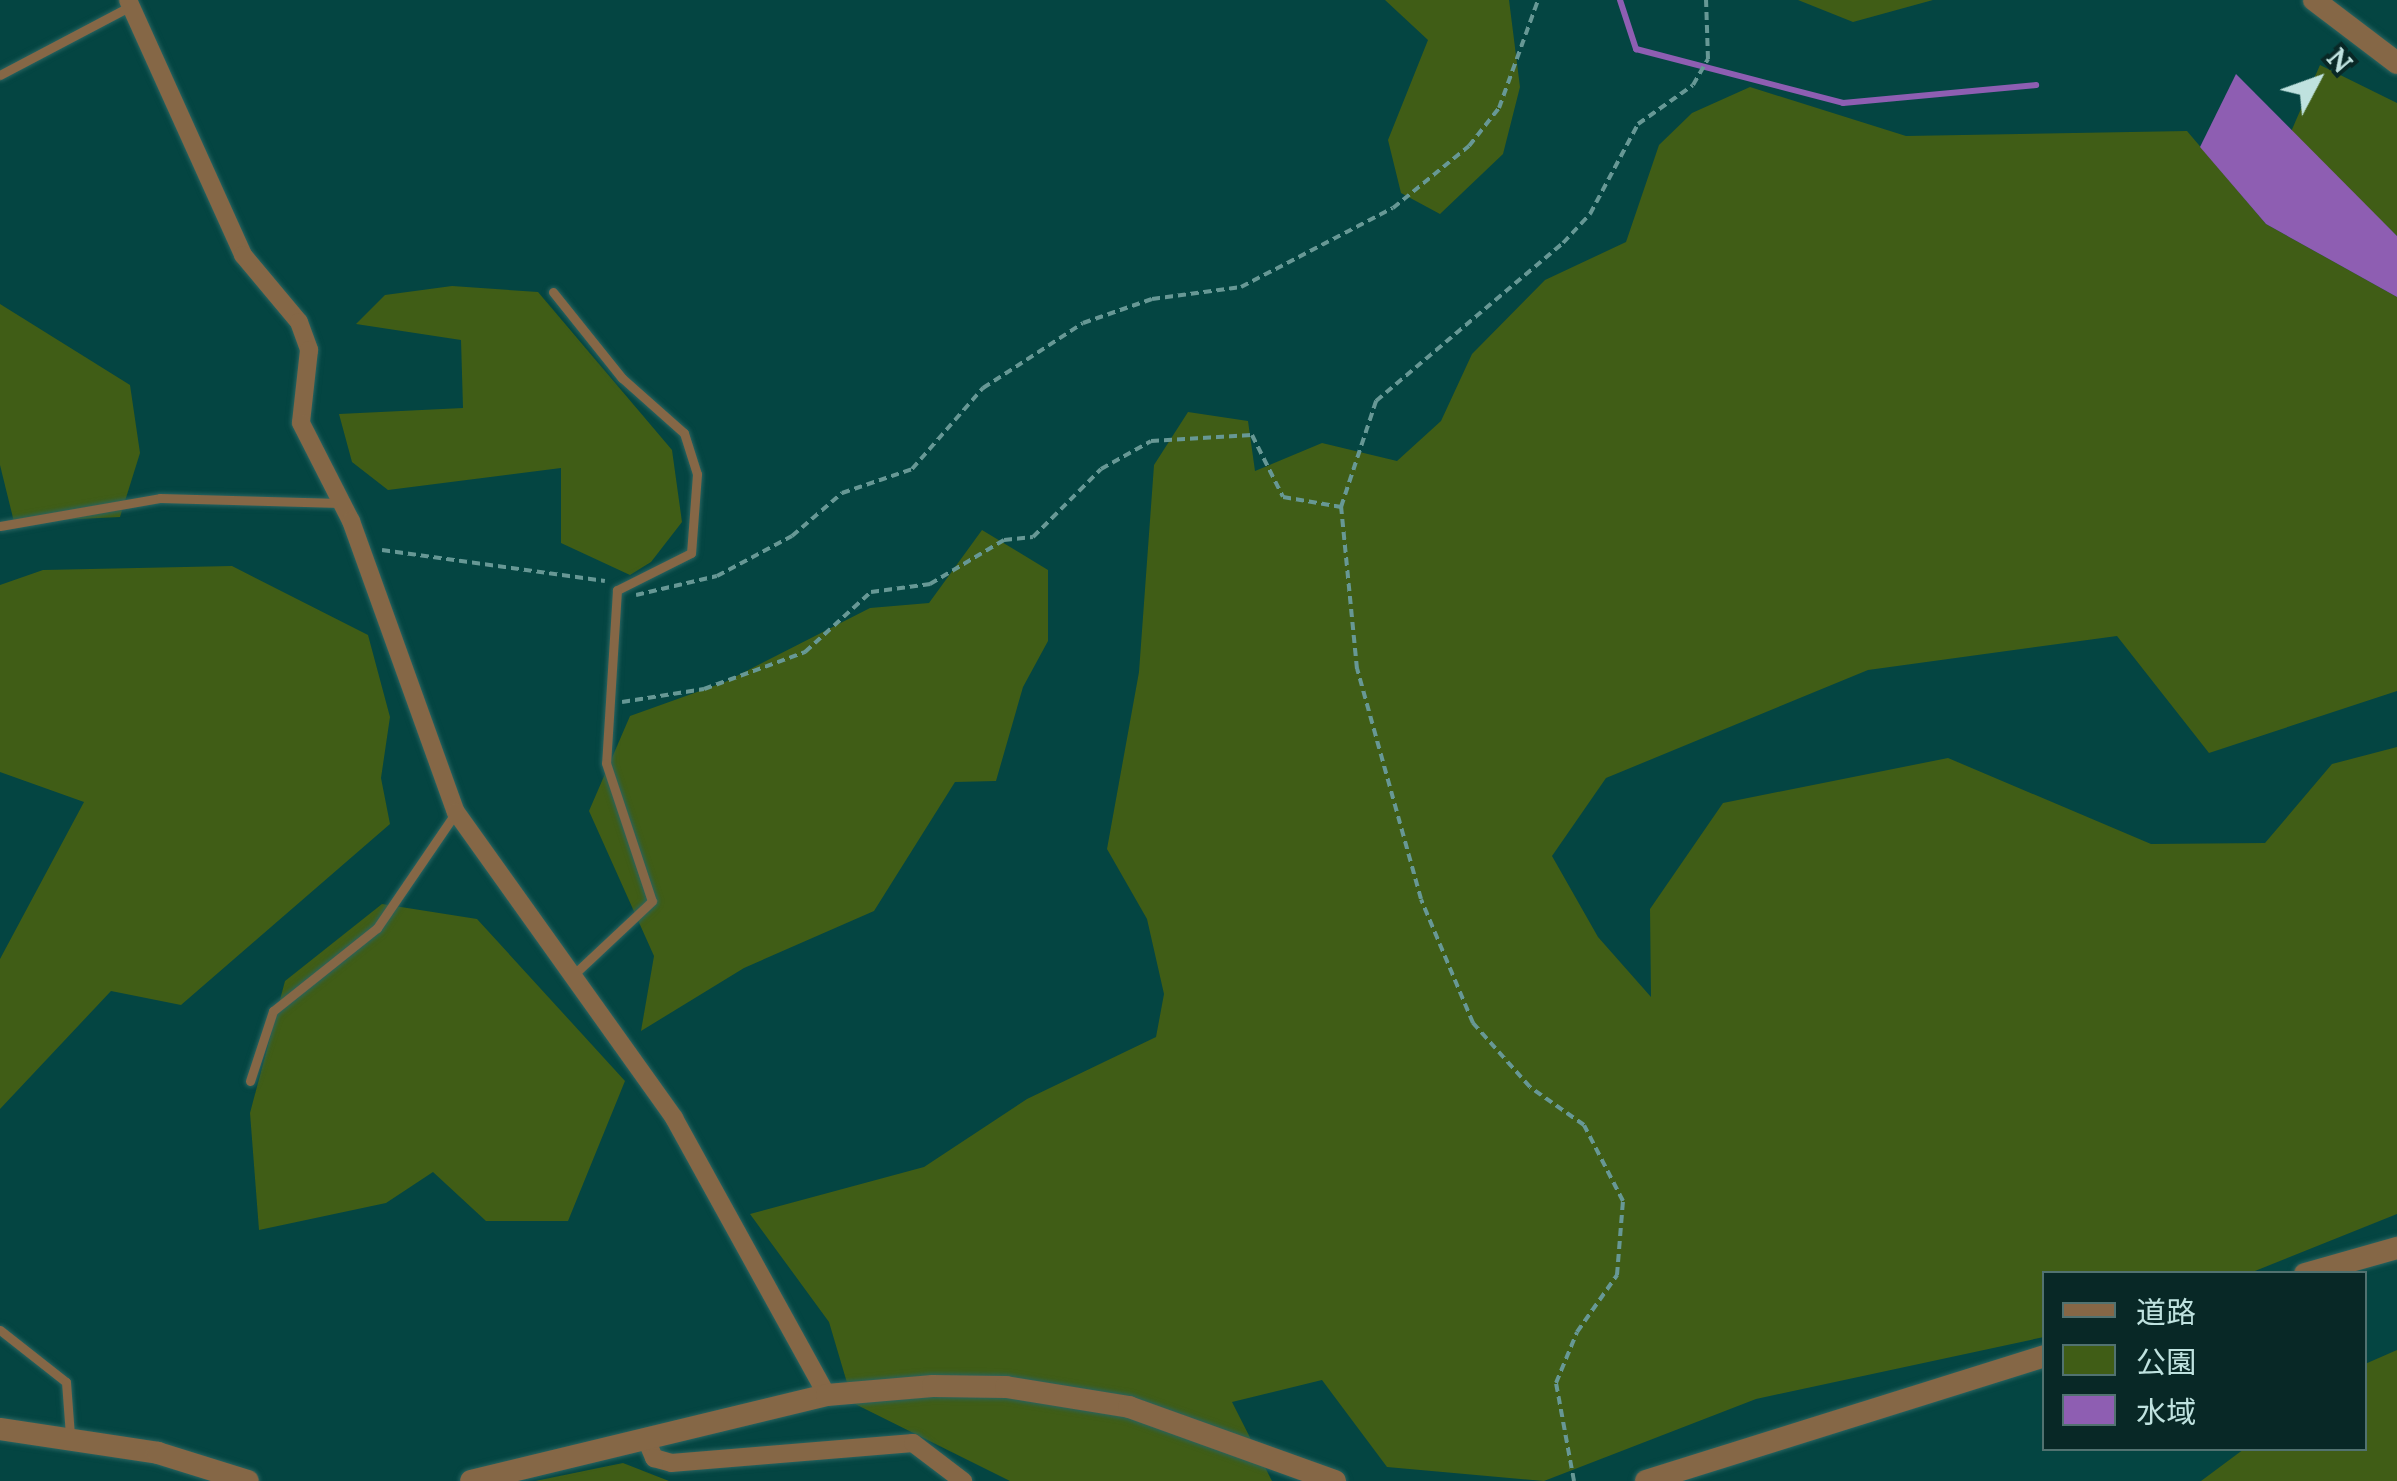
<!DOCTYPE html>
<html>
<head>
<meta charset="utf-8">
<style>
  body { margin:0 }
  #map { position:relative; width:2397px; height:1481px; overflow:hidden; background:#044542; font-family:Lora,"Noto Sans JP",serif }
  div>[style] { position:absolute }
  [style*='--x'] { left:calc(var(--x)*1px); top:calc(var(--y)*1px); width:calc(var(--w)*1px); rotate:calc(var(--a)*1deg) }
  .green>* { inset:0; background:#405d16 }
  .water>* { inset:0; background:#8e5eb2 }
  .stream>* { height:6px; margin:-3px; padding:0 3px; transform-origin:3px; border-radius:3px; background:#8e5eb2 }
  .path>* { height:4px; margin-top:-2px; transform-origin:0; background:repeating-linear-gradient(90deg,#679895 0 8px,transparent 0 13px) }
  .roads { filter:drop-shadow(0 0 2px #296461) drop-shadow(0 0 2px #296461) }
  .service>* { height:9px; margin:-4.5px; padding:0 4.5px; transform-origin:4.5px; border-radius:4.5px; background:#856746 }
  .minor>* { height:18px; margin:-9px; padding:0 9px; transform-origin:9px; border-radius:9px; background:#856746 }
  .tertiary>* { height:22px; margin:-11px; padding:0 11px; transform-origin:11px; border-radius:11px; background:#856746 }
  span { translate:-50% -50%; white-space:nowrap; text-align:center; line-height:1.15; -webkit-text-stroke:9px #082826; paint-order:stroke }
  .legend { position:absolute; left:2042px; top:1271px; width:325px; height:180px; box-sizing:border-box; background:#082826; border:2px solid #517270; margin:0; padding:12px 18px; list-style:none; font-size:30px; color:#bfe2df }
  .legend li { display:flex; align-items:center; gap:20px; height:50px }
  .legend b { width:50px; border:2px solid #517270 }
  .north { position:absolute; left:2267px; top:30px; width:100px; height:100px; -webkit-text-stroke:8px #082826; paint-order:stroke; rotate:49deg; font-size:28px; font-weight:700; line-height:40px; text-align:center; color:#bfe2df }
  .north::after { content:''; display:block; margin:auto; width:35px; height:45px; background:#bfe2df; clip-path:polygon(50% 0,100% 100%,50% 72%,0 100%) }
</style>
</head>
<body>
<div id="map">
  <div class="green">
    <i style="clip-path:polygon(1385px 0,1509px 0,1520px 87px,1503px 154px,1440px 214px,1401px 193px,1388px 140px,1428px 40px)"></i>
    <i style="clip-path:polygon(1798px 0,1933px 0,1853px 22px)"></i>
    <i style="clip-path:polygon(2320px 65px,2397px 103px,2397px 236px,2290px 134px)"></i>
    <i style="clip-path:polygon(1750px 87px,1906px 136px,2187px 131px,2266px 224px,2397px 297px,2397px 691px,2209px 753px,2117px 636px,1868px 670px,1606px 778px,1552px 856px,1598px 937px,1651px 997px,1650px 909px,1723px 803px,1948px 758px,2151px 844px,2265px 843px,2332px 764px,2397px 747px,2397px 1214px,2250px 1273px,2044px 1274px,2044px 1337px,1756px 1399px,1544px 1481px,1387px 1467px,1322px 1380px,1232px 1402px,1272px 1481px,1010px 1481px,853px 1403px,829px 1322px,750px 1214px,924px 1167px,1027px 1099px,1156px 1037px,1164px 994px,1147px 919px,1107px 849px,1139px 672px,1154px 465px,1188px 412px,1248px 421px,1255px 471px,1322px 443px,1397px 461px,1441px 421px,1472px 354px,1545px 280px,1626px 242px,1659px 145px,1692px 113px)"></i>
    <i style="clip-path:polygon(452px 286px,538px 292px,672px 450px,682px 522px,651px 562px,630px 575px,561px 543px,561px 468px,388px 490px,352px 462px,339px 414px,463px 408px,461px 340px,356px 324px,385px 295px)"></i>
    <i style="clip-path:polygon(0 304px,130px 385px,140px 453px,120px 517px,14px 522px,0 465px)"></i>
    <i style="clip-path:polygon(982px 530px,1048px 570px,1048px 641px,1023px 687px,996px 781px,955px 782px,874px 911px,744px 968px,641px 1031px,654px 956px,589px 811px,630px 716px,725px 682px,870px 608px,929px 603px)"></i>
    <i style="clip-path:polygon(232px 566px,368px 635px,390px 717px,381px 778px,390px 824px,181px 1005px,111px 991px,0 1109px,0 959px,84px 802px,0 772px,0 585px,43px 570px)"></i>
    <i style="clip-path:polygon(382px 904px,477px 919px,625px 1081px,568px 1221px,486px 1221px,433px 1172px,386px 1203px,259px 1230px,250px 1113px,285px 981px)"></i>
    <i style="clip-path:polygon(2397px 1350px,2397px 1481px,2201px 1481px,2244px 1449px,2364px 1448px,2365px 1364px)"></i>
    <i style="clip-path:polygon(623px 1463px,669px 1481px,802px 1481px,535px 1481px)"></i>
  </div>
  <div class="water">
    <i style="clip-path:polygon(2236px 74px,2397px 236px,2397px 297px,2266px 224px,2200px 147px)"></i>
  </div>
  <div class="stream">
    <i style="--x:1620;--y:0;--w:52;--a:71.9"></i>
    <i style="--x:1636;--y:49;--w:214;--a:14.6"></i>
    <i style="--x:1843;--y:103;--w:194;--a:-5.3"></i>
  </div>
  <div class="path">
    <i style="--x:382;--y:550;--w:225;--a:7.9"></i>
    <i style="--x:636;--y:595;--w:83;--a:-13.2"></i>
    <i style="--x:717;--y:576;--w:85;--a:-28.1"></i>
    <i style="--x:792;--y:536;--w:66;--a:-40.7"></i>
    <i style="--x:842;--y:493;--w:74;--a:-18.9"></i>
    <i style="--x:912;--y:469;--w:108;--a:-48.8"></i>
    <i style="--x:983;--y:388;--w:119;--a:-33"></i>
    <i style="--x:1083;--y:323;--w:73;--a:-19.2"></i>
    <i style="--x:1152;--y:299;--w:90;--a:-7.7"></i>
    <i style="--x:1241;--y:287;--w:171;--a:-27.5"></i>
    <i style="--x:1393;--y:208;--w:98;--a:-39.2"></i>
    <i style="--x:1469;--y:146;--w:48;--a:-51.7"></i>
    <i style="--x:1499;--y:108;--w:115;--a:-70.1"></i>
    <i style="--x:622;--y:702;--w:83;--a:-9"></i>
    <i style="--x:704;--y:689;--w:108;--a:-20.1"></i>
    <i style="--x:805;--y:652;--w:89;--a:-42.3"></i>
    <i style="--x:871;--y:592;--w:60;--a:-7.7"></i>
    <i style="--x:930;--y:584;--w:86;--a:-30.7"></i>
    <i style="--x:1004;--y:540;--w:29;--a:-6"></i>
    <i style="--x:1033;--y:537;--w:96;--a:-45"></i>
    <i style="--x:1101;--y:469;--w:57;--a:-29.2"></i>
    <i style="--x:1151;--y:441;--w:101;--a:-3.4"></i>
    <i style="--x:1252;--y:435;--w:69;--a:63.4"></i>
    <i style="--x:1283;--y:497;--w:59;--a:9.8"></i>
    <i style="--x:1574;--y:1481;--w:100;--a:-100.4"></i>
    <i style="--x:1556;--y:1383;--w:55;--a:-67.6"></i>
    <i style="--x:1577;--y:1332;--w:70;--a:-54.9"></i>
    <i style="--x:1617;--y:1275;--w:74;--a:-85.4"></i>
    <i style="--x:1623;--y:1201;--w:85;--a:-117.2"></i>
    <i style="--x:1584;--y:1125;--w:66;--a:-144.9"></i>
    <i style="--x:1530;--y:1087;--w:86;--a:-131.7"></i>
    <i style="--x:1473;--y:1023;--w:134;--a:-112.8"></i>
    <i style="--x:1421;--y:899;--w:239;--a:-105.5"></i>
    <i style="--x:1357;--y:669;--w:163;--a:-95.6"></i>
    <i style="--x:1341;--y:507;--w:112;--a:-71.7"></i>
    <i style="--x:1376;--y:401;--w:245;--a:-40.2"></i>
    <i style="--x:1563;--y:243;--w:40;--a:-47"></i>
    <i style="--x:1590;--y:214;--w:102;--a:-61.9"></i>
    <i style="--x:1638;--y:124;--w:67;--a:-35.3"></i>
    <i style="--x:1693;--y:85;--w:30;--a:-60"></i>
    <i style="--x:1708;--y:59;--w:59;--a:-91.9"></i>
  </div>
  <div class="roads">
    <div class="service">
      <i style="--x:0;--y:75;--w:146;--a:-27.8"></i>
      <i style="--x:553;--y:292;--w:110;--a:51.3"></i>
      <i style="--x:622;--y:378;--w:83;--a:41.6"></i>
      <i style="--x:684;--y:433;--w:43;--a:72.4"></i>
      <i style="--x:697;--y:474;--w:79;--a:94.3"></i>
      <i style="--x:691;--y:553;--w:83;--a:153.4"></i>
      <i style="--x:617;--y:590;--w:173;--a:93.6"></i>
      <i style="--x:606;--y:763;--w:145;--a:71.6"></i>
      <i style="--x:652;--y:901;--w:110;--a:136.8"></i>
      <i style="--x:0;--y:526;--w:162;--a:-9.9"></i>
      <i style="--x:160;--y:498;--w:180;--a:1.6"></i>
      <i style="--x:250;--y:1081;--w:74;--a:-71.8"></i>
      <i style="--x:273;--y:1011;--w:133;--a:-38.6"></i>
      <i style="--x:377;--y:928;--w:140;--a:-55.7"></i>
      <i style="--x:0;--y:1330;--w:84;--a:38.2"></i>
      <i style="--x:66;--y:1382;--w:53;--a:85.7"></i>
    </div>
    <div class="minor">
      <i style="--x:128;--y:0;--w:280;--a:65.7"></i>
      <i style="--x:243;--y:255;--w:87;--a:50.1"></i>
      <i style="--x:299;--y:322;--w:30;--a:70"></i>
      <i style="--x:309;--y:350;--w:73;--a:96.3"></i>
      <i style="--x:301;--y:423;--w:110;--a:63"></i>
      <i style="--x:351;--y:521;--w:309;--a:70.2"></i>
      <i style="--x:456;--y:812;--w:376;--a:54.5"></i>
      <i style="--x:674;--y:1118;--w:316;--a:61.1"></i>
      <i style="--x:646;--y:1439;--w:21;--a:67"></i>
      <i style="--x:654;--y:1458;--w:18;--a:16"></i>
      <i style="--x:671;--y:1463;--w:243;--a:-4.7"></i>
      <i style="--x:913;--y:1443;--w:63;--a:37.2"></i>
    </div>
    <div class="tertiary">
      <i style="--x:2314;--y:0;--w:104;--a:37.2"></i>
      <i style="--x:2305;--y:1274;--w:96;--a:-15.8"></i>
      <i style="--x:0;--y:1429;--w:160;--a:8.6"></i>
      <i style="--x:158;--y:1453;--w:94;--a:17.3"></i>
      <i style="--x:471;--y:1481;--w:366;--a:-13.6"></i>
      <i style="--x:827;--y:1395;--w:106;--a:-4.9"></i>
      <i style="--x:933;--y:1386;--w:73;--a:0.8"></i>
      <i style="--x:1006;--y:1387;--w:125;--a:9.2"></i>
      <i style="--x:1129;--y:1407;--w:219;--a:19.8"></i>
      <i style="--x:1646;--y:1481;--w:417;--a:-17.4"></i>
    </div>
  </div>
  <ul class="legend">
  <li><b style="height:12px;background:#856746"></b>道路</li>
  <li><b style="height:28px;background:#405d16"></b>公園</li>
  <li><b style="height:28px;background:#8e5eb2"></b>水域</li>
  </ul>
  <div class="north">N</div>
</div>
</body>
</html>
